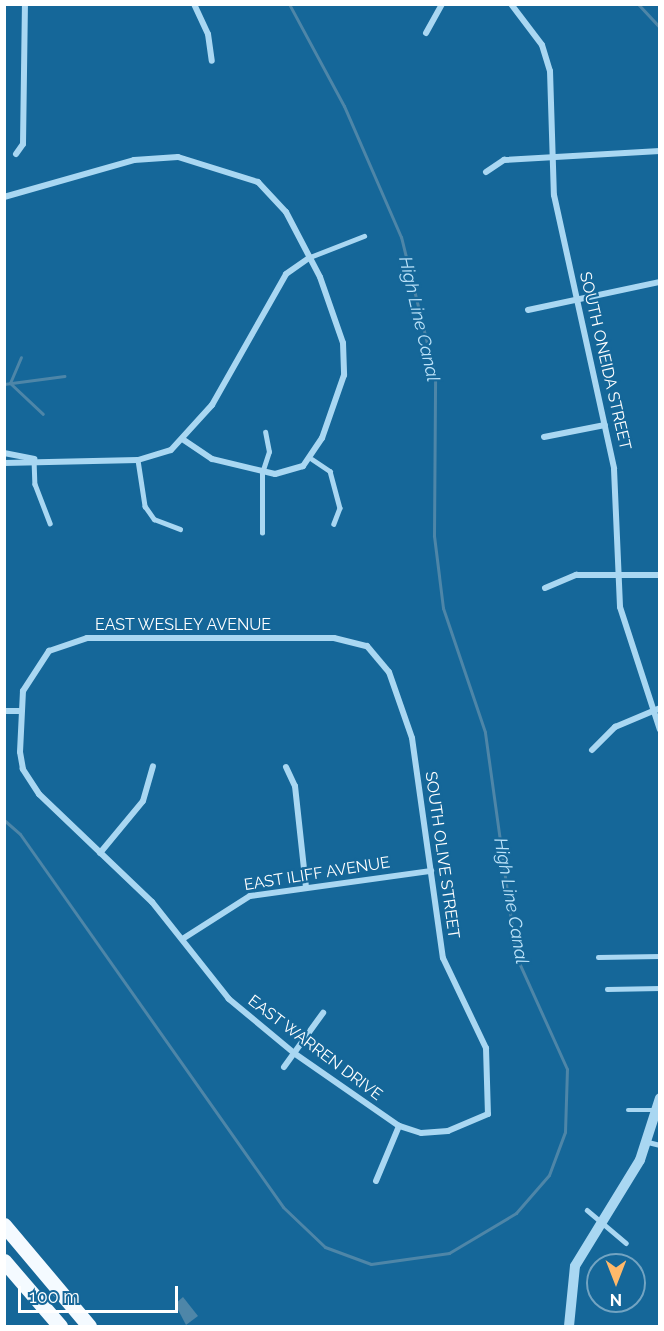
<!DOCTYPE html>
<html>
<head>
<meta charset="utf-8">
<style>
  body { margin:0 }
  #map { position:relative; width:664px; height:1331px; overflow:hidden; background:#156799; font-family:Raleway,sans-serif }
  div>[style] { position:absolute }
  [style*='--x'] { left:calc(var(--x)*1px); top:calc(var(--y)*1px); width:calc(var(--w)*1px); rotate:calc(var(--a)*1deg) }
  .water>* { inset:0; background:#4e86a8 }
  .stream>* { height:3px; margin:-1.5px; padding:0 1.5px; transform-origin:1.5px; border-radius:1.5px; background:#4e86a8 }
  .service>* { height:4.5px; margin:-2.25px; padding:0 2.25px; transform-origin:2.25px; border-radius:2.25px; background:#a9d7f2 }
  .minor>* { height:6px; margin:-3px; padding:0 3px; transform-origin:3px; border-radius:3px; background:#a9d7f2 }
  .tertiary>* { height:10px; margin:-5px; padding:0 5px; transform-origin:5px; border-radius:5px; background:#a9d7f2 }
  .primary>* { height:15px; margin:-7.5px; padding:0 7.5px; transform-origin:7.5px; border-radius:7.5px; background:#f4faff }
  span { translate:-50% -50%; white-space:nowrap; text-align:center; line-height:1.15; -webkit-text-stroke:4.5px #156799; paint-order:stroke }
  .street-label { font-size:16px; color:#fff }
  .water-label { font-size:18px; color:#bce3fa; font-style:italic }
  .frame { position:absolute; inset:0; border:6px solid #fff; pointer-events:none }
  .north { position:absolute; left:586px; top:1253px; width:60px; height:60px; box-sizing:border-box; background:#156799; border:2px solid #73a4c2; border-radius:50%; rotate:180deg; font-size:16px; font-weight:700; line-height:24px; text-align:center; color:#fff }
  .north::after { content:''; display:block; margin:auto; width:21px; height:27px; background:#ffb96a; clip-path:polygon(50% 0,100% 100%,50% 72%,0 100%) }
  .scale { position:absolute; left:18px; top:1286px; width:160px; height:27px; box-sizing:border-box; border:3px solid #fff; border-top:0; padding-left:8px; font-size:18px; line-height:21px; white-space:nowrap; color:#fff; -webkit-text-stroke:4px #156799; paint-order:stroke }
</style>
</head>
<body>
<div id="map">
  <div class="water">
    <i style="clip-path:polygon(183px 1297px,198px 1316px,186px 1325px,175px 1304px)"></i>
  </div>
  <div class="stream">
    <i style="--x:638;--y:4;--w:33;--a:47"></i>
    <i style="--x:10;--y:383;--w:45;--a:43.2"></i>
    <i style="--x:10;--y:383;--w:28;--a:-67"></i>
    <i style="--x:4;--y:384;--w:61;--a:-7.6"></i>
    <i style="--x:4;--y:820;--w:21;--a:41"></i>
    <i style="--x:20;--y:834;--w:456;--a:54.8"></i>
    <i style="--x:283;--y:1207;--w:58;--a:43.6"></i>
    <i style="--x:325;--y:1247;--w:49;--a:20.3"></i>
    <i style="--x:371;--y:1264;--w:79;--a:-8"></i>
    <i style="--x:449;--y:1253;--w:78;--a:-30.8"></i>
    <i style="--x:516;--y:1213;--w:50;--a:-49"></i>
    <i style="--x:549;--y:1175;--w:46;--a:-69.6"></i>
    <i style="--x:565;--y:1132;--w:63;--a:-88.2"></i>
    <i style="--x:567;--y:1069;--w:124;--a:-114.3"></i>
    <i style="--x:516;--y:956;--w:226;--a:-97.9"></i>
    <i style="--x:485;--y:732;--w:131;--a:-108.7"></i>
    <i style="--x:443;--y:608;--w:73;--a:-97.1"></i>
    <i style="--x:434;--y:536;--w:160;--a:-89.6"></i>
    <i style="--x:435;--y:376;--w:143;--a:-103.7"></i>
    <i style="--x:401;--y:237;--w:143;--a:-113.5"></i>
    <i style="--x:344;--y:106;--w:116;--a:-118.3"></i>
  </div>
  <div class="service">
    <i style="--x:310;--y:257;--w:58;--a:-21.3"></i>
    <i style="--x:34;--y:459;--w:25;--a:88"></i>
    <i style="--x:35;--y:484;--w:42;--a:69"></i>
    <i style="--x:312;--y:459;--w:22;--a:34"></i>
    <i style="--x:330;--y:471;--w:38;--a:75"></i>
    <i style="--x:340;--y:508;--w:17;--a:111"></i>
    <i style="--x:138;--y:460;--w:47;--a:81.3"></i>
    <i style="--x:145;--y:506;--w:16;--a:55"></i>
    <i style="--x:154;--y:519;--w:28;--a:21"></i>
    <i style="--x:262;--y:533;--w:60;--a:-90"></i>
    <i style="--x:262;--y:473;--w:22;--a:-72"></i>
    <i style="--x:269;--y:452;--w:20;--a:-101"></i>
    <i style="--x:598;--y:957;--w:62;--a:-0.9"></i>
    <i style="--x:607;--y:989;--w:53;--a:-1.1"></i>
    <i style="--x:628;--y:1110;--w:26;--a:0"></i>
    <i style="--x:648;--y:1142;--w:12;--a:14"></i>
    <i style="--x:587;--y:1210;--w:51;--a:40.2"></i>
  </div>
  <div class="minor">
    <i style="--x:194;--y:4;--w:33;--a:65"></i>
    <i style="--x:208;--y:34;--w:27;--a:82"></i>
    <i style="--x:511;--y:4;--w:51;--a:52.9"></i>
    <i style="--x:542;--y:45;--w:27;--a:73"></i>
    <i style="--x:550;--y:71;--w:124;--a:88.2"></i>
    <i style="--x:554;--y:195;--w:280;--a:77.6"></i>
    <i style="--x:614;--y:469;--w:138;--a:87.5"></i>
    <i style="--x:620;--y:607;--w:129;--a:72"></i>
    <i style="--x:426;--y:33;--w:33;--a:-61"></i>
    <i style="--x:16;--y:154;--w:12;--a:-55"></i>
    <i style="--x:23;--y:144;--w:140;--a:-89.2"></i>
    <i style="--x:486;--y:172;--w:22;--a:-34"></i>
    <i style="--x:504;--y:160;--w:156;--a:-3.3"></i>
    <i style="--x:4;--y:197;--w:135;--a:-15.9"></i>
    <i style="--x:134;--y:160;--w:44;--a:-3.9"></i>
    <i style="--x:178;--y:157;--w:84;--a:17.4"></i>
    <i style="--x:258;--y:182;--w:41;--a:47"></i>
    <i style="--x:286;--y:212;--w:73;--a:62.4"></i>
    <i style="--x:320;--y:277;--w:70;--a:70.8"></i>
    <i style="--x:343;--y:343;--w:32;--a:88"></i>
    <i style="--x:344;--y:375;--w:67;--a:109.2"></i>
    <i style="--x:322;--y:438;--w:34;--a:124"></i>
    <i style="--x:303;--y:466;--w:29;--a:164"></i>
    <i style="--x:275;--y:474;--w:65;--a:-166.6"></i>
    <i style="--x:212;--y:459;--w:34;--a:-146"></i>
    <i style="--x:528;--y:310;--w:135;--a:-12"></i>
    <i style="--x:544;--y:437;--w:62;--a:-11.1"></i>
    <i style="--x:4;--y:453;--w:31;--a:11"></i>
    <i style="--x:4;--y:463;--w:134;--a:-1.3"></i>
    <i style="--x:138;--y:460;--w:34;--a:-17"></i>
    <i style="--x:171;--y:450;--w:61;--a:-47.7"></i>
    <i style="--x:212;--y:405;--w:150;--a:-60.5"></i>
    <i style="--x:286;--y:274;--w:29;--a:-35"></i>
    <i style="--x:545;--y:588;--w:34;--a:-23"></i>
    <i style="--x:576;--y:575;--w:84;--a:0"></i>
    <i style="--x:87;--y:638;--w:247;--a:0"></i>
    <i style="--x:334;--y:638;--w:34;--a:14"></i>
    <i style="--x:367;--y:646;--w:34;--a:50"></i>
    <i style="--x:389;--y:672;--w:70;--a:70.8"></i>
    <i style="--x:412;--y:738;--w:222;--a:82"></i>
    <i style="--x:443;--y:958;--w:100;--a:64.5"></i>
    <i style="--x:486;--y:1048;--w:66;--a:88.3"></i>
    <i style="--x:488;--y:1114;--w:43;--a:157"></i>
    <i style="--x:448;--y:1131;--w:27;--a:176"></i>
    <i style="--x:421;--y:1133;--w:23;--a:-162"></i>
    <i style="--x:399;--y:1126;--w:128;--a:-145.2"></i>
    <i style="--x:294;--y:1053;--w:85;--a:-140.3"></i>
    <i style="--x:229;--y:999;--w:124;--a:-128.4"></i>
    <i style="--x:152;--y:902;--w:156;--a:-136.3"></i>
    <i style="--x:39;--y:794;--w:30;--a:-123"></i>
    <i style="--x:23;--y:769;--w:17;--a:-100"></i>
    <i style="--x:20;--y:752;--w:61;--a:-87.2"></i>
    <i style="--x:23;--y:691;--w:48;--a:-57"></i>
    <i style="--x:49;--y:651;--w:40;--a:-18.9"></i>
    <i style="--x:4;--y:711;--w:16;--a:0"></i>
    <i style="--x:592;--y:750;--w:33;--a:-45"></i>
    <i style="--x:615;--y:727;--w:49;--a:-22.9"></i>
    <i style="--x:286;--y:767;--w:21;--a:65"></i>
    <i style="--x:295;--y:786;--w:102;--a:83.8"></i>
    <i style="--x:100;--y:853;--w:67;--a:-50.4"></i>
    <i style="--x:143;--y:801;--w:36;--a:-74"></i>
    <i style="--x:184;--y:938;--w:78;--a:-32.5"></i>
    <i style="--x:250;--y:896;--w:183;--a:-7.9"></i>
    <i style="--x:284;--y:1067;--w:67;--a:-54.2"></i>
    <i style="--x:376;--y:1181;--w:60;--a:-67.3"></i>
  </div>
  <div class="tertiary">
    <i style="--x:569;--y:1326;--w:60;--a:-84.3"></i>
    <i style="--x:575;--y:1266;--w:124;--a:-58.5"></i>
    <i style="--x:640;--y:1160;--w:65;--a:-72.1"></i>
  </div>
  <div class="primary">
    <i style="--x:4;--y:1225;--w:132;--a:49.9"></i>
    <i style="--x:4;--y:1261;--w:86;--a:49.3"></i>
  </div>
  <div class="street-label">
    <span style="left:605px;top:361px;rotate:77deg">SOUTH ONEIDA STREET</span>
    <span style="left:183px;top:625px">EAST WESLEY AVENUE</span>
    <span style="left:442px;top:855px;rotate:82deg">SOUTH OLIVE STREET</span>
    <span style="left:317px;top:874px;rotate:-9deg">EAST ILIFF AVENUE</span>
    <span style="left:315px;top:1048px;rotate:37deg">EAST WARREN DRIVE</span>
  </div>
  <div class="water-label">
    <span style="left:419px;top:319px;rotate:77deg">High Line Canal</span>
    <span style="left:511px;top:901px;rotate:80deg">High Line Canal</span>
  </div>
  <div class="frame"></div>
  <div class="north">N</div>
  <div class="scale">100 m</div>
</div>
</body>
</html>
